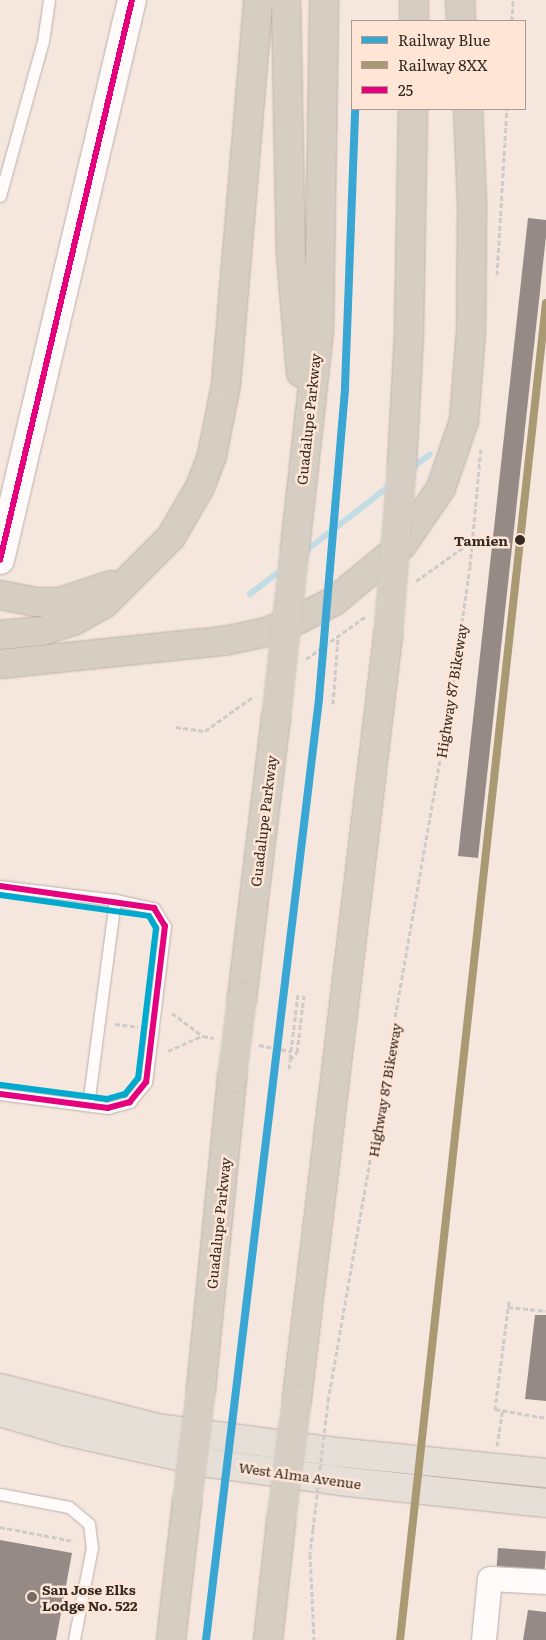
<!DOCTYPE html>
<html>
<head>
<meta charset="utf-8">
<style>
  body { margin:0 }
  #map { position:relative; width:546px; height:1640px; overflow:hidden; background:#f5e7de; font-family:Literata,serif }
  div>[style] { position:absolute }
  [style*='--x'] { left:calc(var(--x)*1px); top:calc(var(--y)*1px); width:calc(var(--w)*1px); rotate:calc(var(--a)*1deg) }
  .stream>* { height:6px; margin:-3px; padding:0 3px; transform-origin:3px; border-radius:3px; background:#c2dce6 }
  .building>* { inset:0; background:#958a86; transform-origin:0 0 }
  .path>* { height:3px; margin-top:-1.5px; transform-origin:0; background:repeating-linear-gradient(90deg,#d0cbc8 0 5px,transparent 0 7.5px) }
  .roads { filter:drop-shadow(0 0 1px #baafa8) drop-shadow(0 0 1px #baafa8) }
  .lane>* { height:11px; margin:-5.5px; padding:0 5.5px; transform-origin:5.5px; border-radius:5.5px; background:#fefbfa }
  .street>* { height:24px; margin:-12px; padding:0 12px; transform-origin:12px; border-radius:12px; background:#fefbfa }
  .secondary>* { height:28px; margin:-14px; padding:0 14px; transform-origin:14px; border-radius:14px; background:#fefbfa }
  .primary>* { height:28px; margin:-14px; padding:0 14px; transform-origin:14px; border-radius:14px; background:#e6dfd8 }
  .highway>* { height:28px; margin:-14px; padding:0 14px; transform-origin:14px; border-radius:14px; background:#d6cec3 }
  .path-bridge>* { height:3px; margin-top:-1.5px; transform-origin:0; background:repeating-linear-gradient(90deg,#d0cbc8 0 5px,transparent 0 7.5px) }
  .bridges { filter:drop-shadow(0 0 1px #cec8c3) drop-shadow(0 0 1px #cec8c3) }
  .highway-bridge>* { height:28px; margin:-14px; padding:0 14px; transform-origin:14px; border-radius:14px; background:#d6cec3 }
  .bus-1>* { height:6px; margin:-3px; padding:0 3px; transform-origin:3px; border-radius:3px; background:#e5007d }
  .bus-2>* { height:6px; margin:-3px; padding:0 3px; transform-origin:3px; border-radius:3px; background:#00a9ce }
  .rail-1>* { height:8px; margin:-4px; padding:0 4px; transform-origin:4px; border-radius:4px; background:#3aa6d3 }
  .rail-2>* { height:8px; margin:-4px; padding:0 4px; transform-origin:4px; border-radius:4px; background:#aa9a73 }
  .dots>* { width:14px; height:14px; translate:-50% -50%; box-sizing:border-box; border:2px solid #fee5d5; border-radius:50% }
  span { translate:-50% -50%; white-space:nowrap; text-align:center; line-height:1.15; -webkit-text-stroke:5px #fee5d5; paint-order:stroke }
  .street-label { font-size:14px; color:#332a24 }
  .stop-label { font-size:14px; color:#332a24; font-weight:700 }
  .right { translate:-100% -50%; text-align:right }
  .poi-label { font-size:14px; color:#332a24; font-weight:700 }
  .left { translate:0 -50%; text-align:left }
  .legend { position:absolute; left:351px; top:20px; width:175px; height:90px; box-sizing:border-box; background:#fee5d5; border:1px solid #ad9a8e; margin:0; padding:6px 9px; list-style:none; font-size:15px; color:#332a24 }
  .legend li { display:flex; align-items:center; gap:10px; height:25px }
  .legend b { width:25px; border:1px solid #ad9a8e }
</style>
</head>
<body>
<div id="map">
  <div class="stream">
    <i style="--x:409;--y:470;--w:26;--a:-37"></i>
    <i style="--x:303;--y:553;--w:113;--a:-37.8"></i>
    <i style="--x:250;--y:594;--w:44;--a:-37.6"></i>
  </div>
  <div class="building">
    <i style="clip-path:polygon(528px 218px,546px 220px,546px 236px,478px 858px,458px 856px)"></i>
    <i style="clip-path:polygon(535px 1315px,546px 1315px,546px 1401px,525px 1399px)"></i>
    <i style="clip-path:polygon(0 1540px,72px 1553px,56px 1640px,0 1640px)"></i>
    <i style="left:498px;top:1548px;width:48px;height:18px;rotate:4deg"></i>
    <i style="clip-path:polygon(528px 1610px,546px 1612px,546px 1640px,523px 1640px)"></i>
  </div>
  <div class="path">
    <i style="--x:512;--y:21;--w:21;--a:-87"></i>
    <i style="--x:497;--y:275;--w:166;--a:-86.6"></i>
    <i style="--x:416;--y:581;--w:69;--a:-35.5"></i>
    <i style="--x:472;--y:541;--w:5;--a:0"></i>
    <i style="--x:306;--y:659;--w:74;--a:-35.6"></i>
    <i style="--x:333;--y:704;--w:67;--a:-85.7"></i>
    <i style="--x:176;--y:727;--w:29;--a:8"></i>
    <i style="--x:205;--y:731;--w:60;--a:-35.5"></i>
    <i style="--x:172;--y:1013;--w:39;--a:37"></i>
    <i style="--x:203;--y:1036;--w:11;--a:10"></i>
    <i style="--x:115;--y:1024;--w:23;--a:7"></i>
    <i style="--x:259;--y:1045;--w:33;--a:11"></i>
    <i style="--x:168;--y:1051;--w:37;--a:-24"></i>
    <i style="--x:290;--y:1059;--w:65;--a:-83"></i>
    <i style="--x:289;--y:1069;--w:9;--a:-84"></i>
    <i style="--x:290;--y:1060;--w:11;--a:-49"></i>
    <i style="--x:297;--y:1052;--w:57;--a:-83"></i>
    <i style="--x:509;--y:1301;--w:109;--a:97.4"></i>
    <i style="--x:495;--y:1409;--w:52;--a:10"></i>
    <i style="--x:508;--y:1307;--w:38;--a:6"></i>
    <i style="--x:328;--y:1401;--w:715;--a:-80.09"></i>
    <i style="--x:451;--y:697;--w:132;--a:-81.7"></i>
    <i style="--x:470;--y:566;--w:119;--a:-84.7"></i>
    <i style="--x:497;--y:1446;--w:36;--a:-81"></i>
    <i style="--x:0;--y:1527;--w:75;--a:10.7"></i>
    <i style="--x:313;--y:1529;--w:25;--a:97"></i>
    <i style="--x:310;--y:1554;--w:86;--a:87.3"></i>
  </div>
  <div class="roads">
    <div class="lane">
      <i style="--x:0;--y:196;--w:161;--a:-74.5"></i>
      <i style="--x:43;--y:41;--w:41;--a:-81.7"></i>
      <i style="--x:0;--y:886;--w:116;--a:6.9"></i>
      <i style="--x:115;--y:900;--w:40;--a:12"></i>
      <i style="--x:154;--y:908;--w:21;--a:59"></i>
      <i style="--x:165;--y:926;--w:157;--a:96.9"></i>
      <i style="--x:146;--y:1082;--w:26;--a:129"></i>
      <i style="--x:130;--y:1102;--w:23;--a:165"></i>
      <i style="--x:108;--y:1108;--w:109;--a:-172.6"></i>
      <i style="--x:88;--y:1105;--w:207;--a:-82.5"></i>
      <i style="--x:0;--y:1494;--w:70;--a:10.7"></i>
      <i style="--x:69;--y:1507;--w:26;--a:40"></i>
      <i style="--x:89;--y:1524;--w:23;--a:83"></i>
      <i style="--x:92;--y:1547;--w:95;--a:101"></i>
    </div>
    <div class="street">
      <i style="--x:484;--y:1640;--w:61;--a:-84.4"></i>
      <i style="--x:490;--y:1579;--w:56;--a:3.1"></i>
    </div>
    <div class="secondary">
      <i style="--x:0;--y:560;--w:575;--a:-76.74"></i>
    </div>
    <div class="primary">
      <i style="--x:0;--y:1388;--w:163;--a:14.2"></i>
      <i style="--x:158;--y:1428;--w:179;--a:7.7"></i>
      <i style="--x:335;--y:1452;--w:212;--a:5.7"></i>
      <i style="--x:0;--y:1412;--w:68;--a:16.3"></i>
      <i style="--x:65;--y:1431;--w:148;--a:12.5"></i>
      <i style="--x:209;--y:1463;--w:132;--a:7.8"></i>
      <i style="--x:340;--y:1481;--w:207;--a:6.1"></i>
    </div>
    <div class="highway">
      <i style="--x:286;--y:0;--w:255;--a:88.9"></i>
      <i style="--x:291;--y:255;--w:118;--a:85.2"></i>
      <i style="--x:460;--y:0;--w:21;--a:87"></i>
      <i style="--x:414;--y:21;--w:21;--a:-90"></i>
      <i style="--x:402;--y:464;--w:131;--a:-86.9"></i>
      <i style="--x:409;--y:333;--w:224;--a:-89"></i>
      <i style="--x:295;--y:548;--w:220;--a:-83.7"></i>
      <i style="--x:319;--y:329;--w:329;--a:-89.1"></i>
      <i style="--x:0;--y:595;--w:37;--a:11"></i>
      <i style="--x:36;--y:602;--w:24;--a:0"></i>
      <i style="--x:60;--y:602;--w:54;--a:-18.4"></i>
      <i style="--x:0;--y:635;--w:42;--a:-5.4"></i>
      <i style="--x:42;--y:631;--w:35;--a:-18"></i>
      <i style="--x:75;--y:620;--w:33;--a:-29"></i>
      <i style="--x:104;--y:604;--w:95;--a:-45"></i>
      <i style="--x:171;--y:537;--w:58;--a:-59.9"></i>
      <i style="--x:200;--y:487;--w:34;--a:-69"></i>
      <i style="--x:212;--y:455;--w:71;--a:-78.7"></i>
      <i style="--x:226;--y:385;--w:386;--a:-85.2"></i>
      <i style="--x:0;--y:664;--w:225;--a:-5.9"></i>
      <i style="--x:224;--y:641;--w:40;--a:-12"></i>
      <i style="--x:263;--y:633;--w:39;--a:-21"></i>
      <i style="--x:299;--y:619;--w:38;--a:-27"></i>
      <i style="--x:333;--y:602;--w:89;--a:-39.6"></i>
      <i style="--x:402;--y:545;--w:69;--a:-55.6"></i>
      <i style="--x:441;--y:488;--w:71;--a:-71.1"></i>
      <i style="--x:464;--y:421;--w:92;--a:-85.6"></i>
      <i style="--x:471;--y:329;--w:125;--a:-89.5"></i>
      <i style="--x:472;--y:204;--w:95;--a:-92.4"></i>
      <i style="--x:242;--y:998;--w:281;--a:-83.1"></i>
      <i style="--x:201;--y:1389;--w:313;--a:-84.3"></i>
      <i style="--x:297;--y:1398;--w:767;--a:-83.19"></i>
      <i style="--x:171;--y:1640;--w:139;--a:-83.4"></i>
      <i style="--x:268;--y:1640;--w:119;--a:-83.7"></i>
    </div>
  </div>
  <div class="path-bridge">
    <i style="--x:313;--y:1529;--w:129;--a:-83.3"></i>
  </div>
  <div class="bridges">
    <div class="highway-bridge">
      <i style="--x:388;--y:636;--w:173;--a:-85.3"></i>
      <i style="--x:276;--y:719;--w:172;--a:-83.7"></i>
      <i style="--x:232;--y:1078;--w:81;--a:-82.9"></i>
      <i style="--x:187;--y:1502;--w:114;--a:-82.9"></i>
      <i style="--x:281;--y:1522;--w:125;--a:-82.6"></i>
    </div>
  </div>
  <div class="bus-1">
    <i style="--x:0;--y:560;--w:575;--a:-76.74"></i>
    <i style="--x:0;--y:886;--w:156;--a:8.1"></i>
    <i style="--x:154;--y:908;--w:21;--a:59"></i>
    <i style="--x:165;--y:926;--w:157;--a:96.9"></i>
    <i style="--x:146;--y:1082;--w:26;--a:129"></i>
    <i style="--x:130;--y:1102;--w:23;--a:165"></i>
    <i style="--x:108;--y:1108;--w:109;--a:-172.6"></i>
  </div>
  <div class="bus-2">
    <i style="--x:0;--y:895;--w:150;--a:8"></i>
    <i style="--x:149;--y:916;--w:14;--a:60"></i>
    <i style="--x:156;--y:928;--w:151;--a:96.8"></i>
    <i style="--x:138;--y:1078;--w:21;--a:129"></i>
    <i style="--x:125;--y:1094;--w:19;--a:164"></i>
    <i style="--x:107;--y:1099;--w:107;--a:-172.5"></i>
  </div>
  <div class="rail-1">
    <i style="--x:206;--y:1640;--w:948;--a:-83.15"></i>
    <i style="--x:319;--y:699;--w:313;--a:-85.2"></i>
    <i style="--x:345;--y:387;--w:278;--a:-87.9"></i>
  </div>
  <div class="rail-2">
    <i style="--x:400;--y:1640;--w:1345;--a:-83.77"></i>
  </div>
  <div class="dots">
    <i style="left:520px;top:540px;background:#332a24"></i>
    <i style="left:32px;top:1597px;background:#776c65"></i>
  </div>
  <div class="street-label">
    <span style="left:308px;top:419px;rotate:-84deg">Guadalupe Parkway</span>
    <span style="left:451px;top:691px;rotate:-81deg">Highway 87 Bikeway</span>
    <span style="left:263px;top:821px;rotate:-83deg">Guadalupe Parkway</span>
    <span style="left:384px;top:1090px;rotate:-80deg">Highway 87 Bikeway</span>
    <span style="left:218px;top:1223px;rotate:-84deg">Guadalupe Parkway</span>
    <span style="left:300px;top:1475px;rotate:8deg">West Alma Avenue</span>
  </div>
  <div class="stop-label">
    <span class="right" style="left:508px;top:540px">Tamien</span>
  </div>
  <div class="poi-label">
    <span class="left" style="left:42px;top:1597px">San Jose Elks<br>Lodge No. 522</span>
  </div>
  <ul class="legend">
  <li><b style="height:6px;background:#3aa6d3"></b>Railway Blue</li>
  <li><b style="height:6px;background:#aa9a73"></b>Railway 8XX</li>
  <li><b style="height:6px;background:#e5007d"></b>25</li>
  </ul>
</div>
</body>
</html>
